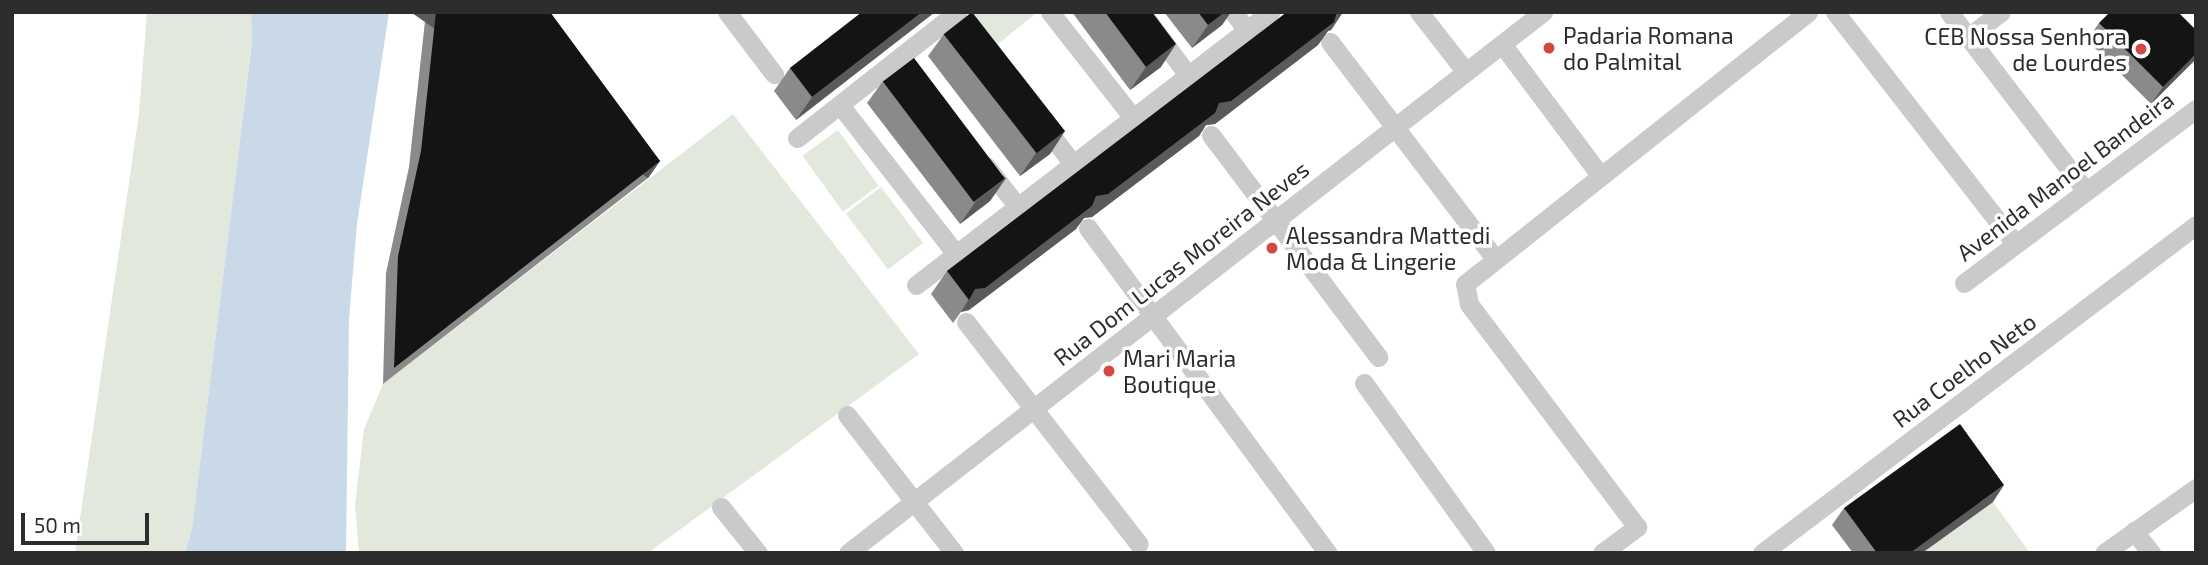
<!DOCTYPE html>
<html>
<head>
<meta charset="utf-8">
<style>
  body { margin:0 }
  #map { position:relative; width:2208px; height:565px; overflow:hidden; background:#fff; font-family:"Exo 2",sans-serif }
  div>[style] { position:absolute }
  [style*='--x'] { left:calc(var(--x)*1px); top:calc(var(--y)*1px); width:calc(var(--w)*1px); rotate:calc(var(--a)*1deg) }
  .green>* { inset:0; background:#e2e9dc; transform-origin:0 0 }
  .water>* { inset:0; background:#cad9e7 }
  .minor>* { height:19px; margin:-9.5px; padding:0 9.5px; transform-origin:9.5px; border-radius:9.5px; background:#cacaca }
  .wall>* { inset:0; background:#8a8a8a }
  .shaded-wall>* { inset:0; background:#5a5a5a; transform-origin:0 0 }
  .building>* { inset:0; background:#141414; transform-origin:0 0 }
  .dots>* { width:19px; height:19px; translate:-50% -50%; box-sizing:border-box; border:4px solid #fff; border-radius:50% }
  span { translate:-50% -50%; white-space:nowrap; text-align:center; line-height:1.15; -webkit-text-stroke:7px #fff; paint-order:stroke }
  .poi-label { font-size:23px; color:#2d2d2d }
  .left { translate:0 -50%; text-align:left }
  .right { translate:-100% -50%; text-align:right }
  .street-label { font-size:23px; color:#2d2d2d }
  .frame { position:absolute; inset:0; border:14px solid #2d2d2d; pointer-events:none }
  .scale { position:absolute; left:21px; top:513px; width:128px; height:32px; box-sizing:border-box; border:4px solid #2d2d2d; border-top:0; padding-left:9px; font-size:21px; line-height:24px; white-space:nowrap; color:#2d2d2d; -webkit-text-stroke:5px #fff; paint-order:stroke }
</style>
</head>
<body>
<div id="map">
  <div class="green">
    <i style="clip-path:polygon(147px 12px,251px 12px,252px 43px,192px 528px,185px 553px,75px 553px,139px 114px)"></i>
    <i style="clip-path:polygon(977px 12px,1033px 12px,1035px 14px,997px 45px,973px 15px)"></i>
    <i style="clip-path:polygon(733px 114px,919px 354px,648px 553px,359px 553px,355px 505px,364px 429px,383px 384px)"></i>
    <i style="left:838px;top:130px;width:69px;height:44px;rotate:54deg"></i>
    <i style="left:881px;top:187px;width:70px;height:44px;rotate:53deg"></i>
    <i style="clip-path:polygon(1993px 502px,2030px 553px,1922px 553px)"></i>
  </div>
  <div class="water">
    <i style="clip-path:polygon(251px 12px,389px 12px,357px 224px,349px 319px,346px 553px,185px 553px,192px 528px,252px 43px)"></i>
  </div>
  <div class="minor">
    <i style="--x:727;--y:12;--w:78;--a:52.8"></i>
    <i style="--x:1050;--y:12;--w:135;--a:51.9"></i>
    <i style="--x:1141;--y:12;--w:79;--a:53.3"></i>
    <i style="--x:1233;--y:12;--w:23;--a:52"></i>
    <i style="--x:1419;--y:12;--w:76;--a:51.9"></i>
    <i style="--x:1835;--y:12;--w:293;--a:52.1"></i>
    <i style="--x:1949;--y:12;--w:224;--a:52.6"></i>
    <i style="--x:1968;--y:37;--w:41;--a:-37.1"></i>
    <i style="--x:1330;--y:42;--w:270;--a:52.7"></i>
    <i style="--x:1502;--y:44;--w:164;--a:53.2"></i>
    <i style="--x:840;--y:105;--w:189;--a:52.1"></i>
    <i style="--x:1042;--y:123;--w:51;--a:52.9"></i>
    <i style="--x:1211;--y:135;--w:278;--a:53"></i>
    <i style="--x:797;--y:138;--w:204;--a:-38.2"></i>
    <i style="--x:986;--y:166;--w:52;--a:52"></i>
    <i style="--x:1088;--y:228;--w:404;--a:53.6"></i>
    <i style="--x:1964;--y:283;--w:290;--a:-36.9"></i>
    <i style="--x:916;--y:285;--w:447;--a:-37.6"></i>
    <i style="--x:966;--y:322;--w:281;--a:52.1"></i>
    <i style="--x:1364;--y:383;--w:209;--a:54.3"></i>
    <i style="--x:847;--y:415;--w:175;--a:52.2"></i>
    <i style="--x:721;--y:507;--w:59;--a:51.2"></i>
    <i style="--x:2134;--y:531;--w:28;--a:52"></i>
    <i style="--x:848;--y:553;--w:881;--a:-37.9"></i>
    <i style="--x:1602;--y:553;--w:44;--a:-36.6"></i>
    <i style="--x:1637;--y:527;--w:279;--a:-127"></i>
    <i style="--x:1469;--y:304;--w:20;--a:-101"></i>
    <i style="--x:1465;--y:284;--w:438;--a:-38.4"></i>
    <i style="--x:1762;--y:553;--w:544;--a:-37.08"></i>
    <i style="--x:2104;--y:553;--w:113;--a:-35.2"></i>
  </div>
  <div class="wall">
    <i style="clip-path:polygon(426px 12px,550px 12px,660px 161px,648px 178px,383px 384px,386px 273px,409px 167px)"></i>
    <i style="clip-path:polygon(862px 12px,935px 12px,796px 120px,774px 91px,790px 68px)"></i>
    <i style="clip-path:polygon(1072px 12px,1152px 12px,1161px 67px,1130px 90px)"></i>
    <i style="clip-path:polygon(1164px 12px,1231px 12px,1222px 25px,1192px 48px)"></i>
    <i style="clip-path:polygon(1287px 12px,1343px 12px,1331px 30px,1328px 31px,1318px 45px,1215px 124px,1206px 125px,1199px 136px,1092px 217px,1084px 218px,1076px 229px,969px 310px,961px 312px,953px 323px,931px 294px,947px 271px)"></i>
    <i style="clip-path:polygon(2099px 23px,2196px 59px,2151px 104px,2087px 40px)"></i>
    <i style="clip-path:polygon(944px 34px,1065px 131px,1050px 154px,1020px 176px,928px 56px)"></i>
    <i style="clip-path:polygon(883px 81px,1006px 178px,990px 201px,960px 224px,867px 103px)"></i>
    <i style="clip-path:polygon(1993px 502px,1922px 553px,1853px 553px,1832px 525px,1844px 508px)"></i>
  </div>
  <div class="shaded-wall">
    <i style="clip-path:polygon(922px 12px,935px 12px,796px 120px,812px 97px)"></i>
    <i style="clip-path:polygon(1225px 12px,1231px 12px,1222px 25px,1192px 48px,1208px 25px)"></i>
    <i style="clip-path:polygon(1336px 12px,1343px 12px,1331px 30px,1328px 31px,1318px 45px,1215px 124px,1206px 125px,1199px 136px,1092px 217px,1084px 218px,1076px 229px,969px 310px,961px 312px,975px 289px)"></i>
    <i style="clip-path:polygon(1176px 44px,1161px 67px,1130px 90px,1146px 67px)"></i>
    <i style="clip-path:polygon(2196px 54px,2196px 59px,2151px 104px,2163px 87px)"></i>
    <i style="clip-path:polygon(1065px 131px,1050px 154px,1020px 176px,1036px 153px)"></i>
    <i style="left:660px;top:161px;width:21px;height:337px;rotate:125deg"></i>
    <i style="clip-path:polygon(1006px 178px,990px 201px,960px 224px,976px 201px)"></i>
    <i style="clip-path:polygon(2004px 485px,1993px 502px,1922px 553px,1910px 553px)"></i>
  </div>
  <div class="building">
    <i style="clip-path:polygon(436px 12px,550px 12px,660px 161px,394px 368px,398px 256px,421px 151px)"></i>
    <i style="clip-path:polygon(862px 12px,922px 12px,812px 97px,790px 68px)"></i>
    <i style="left:972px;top:12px;width:151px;height:36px;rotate:52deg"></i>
    <i style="clip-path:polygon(1105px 12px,1152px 12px,1176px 44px,1146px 67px)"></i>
    <i style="clip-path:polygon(1198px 12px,1225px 12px,1208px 25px)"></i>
    <i style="clip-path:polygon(1287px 12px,1337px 12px,1334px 22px,1231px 101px,1219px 103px,1215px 113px,1108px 194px,1096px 196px,1092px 206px,985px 288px,975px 289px,969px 300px,947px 271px)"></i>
    <i style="clip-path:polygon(2110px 12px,2178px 12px,2196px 30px,2196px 54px,2163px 87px,2099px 23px)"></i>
    <i style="left:914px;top:58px;width:151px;height:39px;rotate:53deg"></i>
    <i style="clip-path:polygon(1960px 424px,2004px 485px,1910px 553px,1877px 553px,1844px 508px)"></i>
  </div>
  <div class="dots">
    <i style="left:1549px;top:48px;background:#d34841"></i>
    <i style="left:2141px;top:49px;background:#d34841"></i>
    <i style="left:1272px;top:248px;background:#d34841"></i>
    <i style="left:1109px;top:371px;background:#d34841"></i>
  </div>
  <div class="poi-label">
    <span class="left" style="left:1563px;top:48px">Padaria Romana<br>do Palmital</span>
    <span class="right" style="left:2127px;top:49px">CEB Nossa Senhora<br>de Lourdes</span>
    <span class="left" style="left:1286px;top:248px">Alessandra Mattedi<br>Moda &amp; Lingerie</span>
    <span class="left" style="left:1123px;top:371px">Mari Maria<br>Boutique</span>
  </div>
  <div class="street-label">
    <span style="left:2065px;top:176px;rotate:-37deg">Avenida Manoel Bandeira</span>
    <span style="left:1181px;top:263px;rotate:-38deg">Rua Dom Lucas Moreira Neves</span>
    <span style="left:1964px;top:370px;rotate:-37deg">Rua Coelho Neto</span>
  </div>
  <div class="frame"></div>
  <div class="scale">50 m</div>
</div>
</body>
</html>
